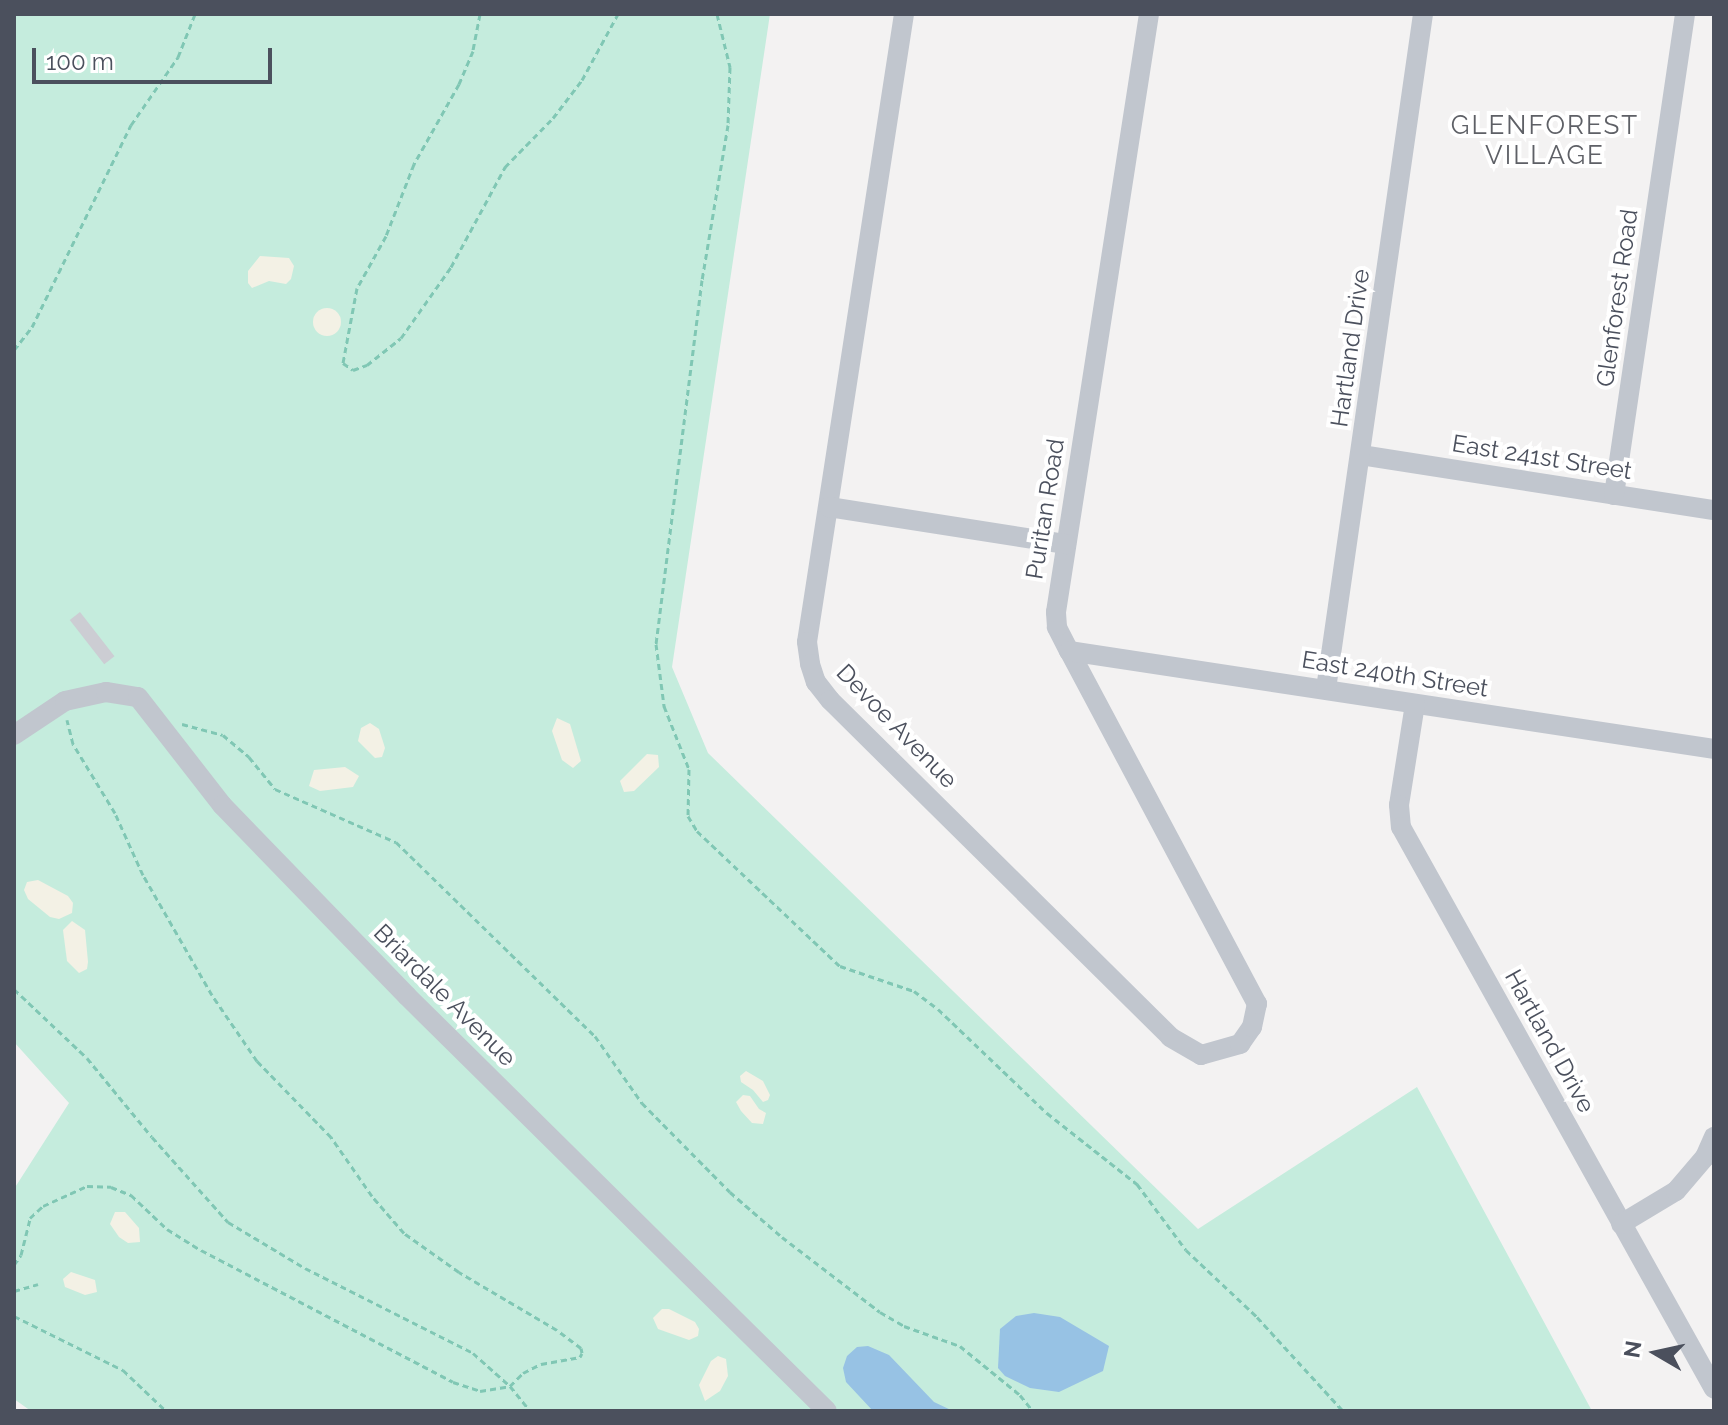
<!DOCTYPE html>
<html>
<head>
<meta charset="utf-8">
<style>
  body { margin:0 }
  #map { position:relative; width:1728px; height:1425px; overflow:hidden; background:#f3f2f2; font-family:Raleway,sans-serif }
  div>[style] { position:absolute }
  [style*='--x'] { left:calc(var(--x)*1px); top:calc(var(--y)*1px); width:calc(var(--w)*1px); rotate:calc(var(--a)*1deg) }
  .green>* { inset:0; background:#c5ecdd }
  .sand>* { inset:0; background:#f3f1e5 }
  .round { border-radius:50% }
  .water>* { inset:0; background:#97c2e4 }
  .building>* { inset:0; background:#cccdd3; transform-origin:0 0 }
  .path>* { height:3px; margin-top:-1.5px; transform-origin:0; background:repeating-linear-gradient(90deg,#80c7b4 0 6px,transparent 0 10px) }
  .minor>* { height:20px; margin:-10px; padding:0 10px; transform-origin:10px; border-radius:10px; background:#c1c6ce }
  span { translate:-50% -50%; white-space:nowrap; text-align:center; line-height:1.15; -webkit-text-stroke:8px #fff; paint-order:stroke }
  .street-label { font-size:24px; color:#4b505d }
  .neighbourhood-label { font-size:26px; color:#5e6066; letter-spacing:2px }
  .frame { position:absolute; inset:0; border:16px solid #4b505d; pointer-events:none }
  .north { position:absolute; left:1616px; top:1313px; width:80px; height:80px; -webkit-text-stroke:6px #fff; paint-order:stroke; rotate:279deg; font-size:22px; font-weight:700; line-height:32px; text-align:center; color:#4b505d }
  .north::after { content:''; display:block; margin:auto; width:28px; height:36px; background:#4b505d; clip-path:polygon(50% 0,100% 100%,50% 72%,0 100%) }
  .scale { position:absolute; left:32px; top:48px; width:240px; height:36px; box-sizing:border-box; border:4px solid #4b505d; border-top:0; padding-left:10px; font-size:24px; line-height:28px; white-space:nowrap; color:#4b505d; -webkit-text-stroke:6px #fff; paint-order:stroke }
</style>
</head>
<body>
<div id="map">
  <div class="green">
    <i style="clip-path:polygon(14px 14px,770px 14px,672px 667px,708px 753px,1198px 1229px,1417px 1087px,1592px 1411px,31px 1411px,14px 1399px,14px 1189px,69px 1103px,14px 1042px)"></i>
  </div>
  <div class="sand">
    <i style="clip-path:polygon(260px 256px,289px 258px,294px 266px,291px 279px,286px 284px,269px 281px,252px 288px,248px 283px,248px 271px)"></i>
    <i class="round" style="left:313px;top:308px;width:28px;height:28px"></i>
    <i style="clip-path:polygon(557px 718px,570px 724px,581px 761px,573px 768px,562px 760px,552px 731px)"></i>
    <i style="clip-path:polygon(370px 723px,379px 729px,385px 748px,382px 757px,375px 758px,358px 741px,361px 728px)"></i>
    <i style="clip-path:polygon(647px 754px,658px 755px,659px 767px,634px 791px,624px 792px,620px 781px)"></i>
    <i style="clip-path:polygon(345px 767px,359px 776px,353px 787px,320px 791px,309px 786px,314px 770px)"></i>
    <i style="clip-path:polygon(38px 880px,68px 896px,73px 903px,72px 913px,59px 919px,50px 917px,28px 899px,24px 890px,27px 882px)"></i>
    <i style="clip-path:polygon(72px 921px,85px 930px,88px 962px,87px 969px,79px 973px,67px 961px,63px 930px)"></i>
    <i style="clip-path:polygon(746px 1071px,763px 1081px,770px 1095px,768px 1100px,763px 1102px,753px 1090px,741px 1082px,740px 1076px)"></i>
    <i style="clip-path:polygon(743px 1095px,750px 1096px,759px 1109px,766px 1113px,763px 1124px,752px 1123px,741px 1111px,736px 1102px)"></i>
    <i style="clip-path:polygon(115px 1212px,125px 1212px,139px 1228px,140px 1242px,128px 1243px,119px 1237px,110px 1224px)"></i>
    <i style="clip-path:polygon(71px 1272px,95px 1280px,97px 1292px,85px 1295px,65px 1287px,63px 1279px)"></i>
    <i style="clip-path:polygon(669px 1309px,695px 1322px,699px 1329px,698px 1336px,689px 1340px,658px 1329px,653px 1318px,662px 1309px)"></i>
    <i style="clip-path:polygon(718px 1356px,726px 1359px,728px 1376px,720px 1391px,705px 1401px,699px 1385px,711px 1361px)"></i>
  </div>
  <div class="water">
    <i style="clip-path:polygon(1034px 1313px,1060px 1317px,1109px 1346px,1103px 1371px,1059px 1392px,1030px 1388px,1005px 1376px,998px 1368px,1000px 1329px,1016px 1316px)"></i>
    <i style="clip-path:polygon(868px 1346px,889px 1355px,934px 1402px,953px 1411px,873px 1411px,846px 1382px,843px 1368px,847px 1356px,857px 1347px)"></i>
  </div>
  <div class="building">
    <i style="left:80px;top:612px;width:56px;height:13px;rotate:52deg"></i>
  </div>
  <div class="path">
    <i style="--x:480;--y:14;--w:38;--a:101"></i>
    <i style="--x:473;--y:51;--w:36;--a:113"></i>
    <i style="--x:459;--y:84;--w:92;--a:119.4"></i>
    <i style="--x:414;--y:164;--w:77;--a:111.3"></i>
    <i style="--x:386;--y:236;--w:60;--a:119.1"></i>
    <i style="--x:357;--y:288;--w:76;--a:100.6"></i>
    <i style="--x:343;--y:363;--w:12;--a:35"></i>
    <i style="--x:353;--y:370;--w:15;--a:-20"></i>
    <i style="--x:367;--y:365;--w:43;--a:-38.5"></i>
    <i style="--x:401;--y:338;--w:87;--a:-54.8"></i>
    <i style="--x:451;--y:267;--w:114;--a:-61.6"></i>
    <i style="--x:505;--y:167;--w:69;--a:-45.6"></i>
    <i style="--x:553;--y:118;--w:48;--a:-52.7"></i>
    <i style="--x:582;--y:80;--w:75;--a:-61.4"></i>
    <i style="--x:717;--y:14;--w:55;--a:76.2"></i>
    <i style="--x:730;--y:67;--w:58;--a:92"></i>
    <i style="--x:728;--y:125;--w:157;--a:99.5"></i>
    <i style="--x:702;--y:280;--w:367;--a:97.2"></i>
    <i style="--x:656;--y:644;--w:63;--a:82.6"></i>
    <i style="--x:664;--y:706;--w:68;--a:68.4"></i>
    <i style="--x:689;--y:769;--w:47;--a:91.2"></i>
    <i style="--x:688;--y:816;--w:17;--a:59"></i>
    <i style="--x:697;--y:831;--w:197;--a:43.4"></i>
    <i style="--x:840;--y:966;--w:78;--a:18.7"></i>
    <i style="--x:914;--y:991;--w:30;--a:37"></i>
    <i style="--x:938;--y:1009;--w:151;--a:43.7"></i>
    <i style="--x:1047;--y:1113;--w:115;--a:38.3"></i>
    <i style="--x:1137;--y:1184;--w:82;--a:53.4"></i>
    <i style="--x:1186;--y:1250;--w:98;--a:43.3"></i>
    <i style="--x:1257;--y:1317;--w:127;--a:47.5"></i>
    <i style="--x:14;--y:350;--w:29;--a:-52"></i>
    <i style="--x:32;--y:327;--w:225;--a:-63.9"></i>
    <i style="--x:131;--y:125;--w:83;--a:-55.3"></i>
    <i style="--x:178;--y:57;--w:46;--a:-68.4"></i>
    <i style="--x:182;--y:724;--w:42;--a:15"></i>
    <i style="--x:223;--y:735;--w:34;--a:40"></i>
    <i style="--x:249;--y:757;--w:41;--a:50.9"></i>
    <i style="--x:275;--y:789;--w:132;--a:23.7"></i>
    <i style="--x:396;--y:842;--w:278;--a:44.3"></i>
    <i style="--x:595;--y:1036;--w:82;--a:55"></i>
    <i style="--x:642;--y:1103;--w:125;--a:45.3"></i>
    <i style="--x:730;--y:1192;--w:69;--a:40.9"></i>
    <i style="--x:782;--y:1237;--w:123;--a:37.4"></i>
    <i style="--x:880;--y:1312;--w:28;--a:30"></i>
    <i style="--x:904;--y:1326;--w:59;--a:19.7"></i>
    <i style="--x:960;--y:1346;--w:77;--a:39.2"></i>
    <i style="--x:1020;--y:1395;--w:21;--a:51"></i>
    <i style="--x:14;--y:989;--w:100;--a:43.4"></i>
    <i style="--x:87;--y:1058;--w:102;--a:50.6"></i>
    <i style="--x:152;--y:1137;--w:114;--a:48.2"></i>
    <i style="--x:228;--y:1222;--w:90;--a:30.9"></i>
    <i style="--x:305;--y:1268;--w:188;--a:26.8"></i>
    <i style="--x:473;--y:1353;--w:50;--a:41.7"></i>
    <i style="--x:510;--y:1386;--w:32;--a:51"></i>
    <i style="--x:14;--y:1265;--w:12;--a:-55"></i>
    <i style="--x:21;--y:1255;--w:38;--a:-76"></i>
    <i style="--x:30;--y:1218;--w:18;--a:-43"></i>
    <i style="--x:43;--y:1206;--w:48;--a:-24.4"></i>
    <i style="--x:87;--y:1186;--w:24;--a:2"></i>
    <i style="--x:111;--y:1187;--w:22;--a:22"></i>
    <i style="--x:131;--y:1195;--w:50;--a:43.4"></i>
    <i style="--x:167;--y:1229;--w:40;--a:32"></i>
    <i style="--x:201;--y:1250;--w:284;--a:27.6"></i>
    <i style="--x:453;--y:1382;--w:28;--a:18"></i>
    <i style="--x:480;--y:1391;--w:30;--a:-9"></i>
    <i style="--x:510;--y:1386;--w:18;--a:-45"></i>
    <i style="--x:523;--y:1373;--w:20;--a:-27"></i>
    <i style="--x:541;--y:1364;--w:40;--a:-10"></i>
    <i style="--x:580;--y:1357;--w:4;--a:-63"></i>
    <i style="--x:582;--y:1353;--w:5;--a:-101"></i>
    <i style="--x:581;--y:1348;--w:30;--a:-143"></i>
    <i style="--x:557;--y:1330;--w:114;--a:-149.4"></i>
    <i style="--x:459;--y:1272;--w:67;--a:-144.7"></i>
    <i style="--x:404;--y:1233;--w:49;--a:-130.9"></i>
    <i style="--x:372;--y:1196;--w:72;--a:-124.8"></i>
    <i style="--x:331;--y:1137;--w:106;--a:-134.2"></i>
    <i style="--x:257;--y:1061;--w:80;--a:-124.3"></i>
    <i style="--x:212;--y:995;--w:138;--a:-119.9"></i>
    <i style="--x:143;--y:875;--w:68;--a:-114.3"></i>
    <i style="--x:115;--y:813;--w:81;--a:-121.3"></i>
    <i style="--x:73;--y:744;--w:25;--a:-104"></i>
    <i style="--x:14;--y:1291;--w:25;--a:-16"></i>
    <i style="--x:14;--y:1316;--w:122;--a:26.4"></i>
    <i style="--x:123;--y:1370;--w:59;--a:43.6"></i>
  </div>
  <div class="minor">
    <i style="--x:904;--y:14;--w:635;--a:98.78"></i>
    <i style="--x:807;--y:642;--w:22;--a:82"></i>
    <i style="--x:810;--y:664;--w:19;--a:72"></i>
    <i style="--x:816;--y:682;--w:23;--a:52"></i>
    <i style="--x:830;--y:700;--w:479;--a:44.7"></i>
    <i style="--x:1170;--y:1037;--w:36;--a:30"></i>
    <i style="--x:1201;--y:1055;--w:41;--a:-15.8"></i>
    <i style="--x:1240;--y:1044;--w:21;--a:-55"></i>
    <i style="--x:1252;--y:1027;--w:24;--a:-78"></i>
    <i style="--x:1257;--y:1004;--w:400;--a:-118"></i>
    <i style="--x:1069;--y:651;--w:27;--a:-117"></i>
    <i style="--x:1057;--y:627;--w:15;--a:-94"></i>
    <i style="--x:1056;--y:612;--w:605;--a:-81.16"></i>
    <i style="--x:1361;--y:455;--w:357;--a:8.9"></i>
    <i style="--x:1614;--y:495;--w:486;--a:-81.6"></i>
    <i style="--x:829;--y:507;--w:240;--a:8.9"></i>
    <i style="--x:1069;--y:651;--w:652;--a:8.64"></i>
    <i style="--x:1326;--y:689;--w:682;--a:-81.82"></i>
    <i style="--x:1415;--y:704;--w:102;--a:99"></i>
    <i style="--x:1399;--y:805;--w:22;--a:85"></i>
    <i style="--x:1401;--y:827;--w:643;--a:60.88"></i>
    <i style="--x:14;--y:735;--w:61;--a:-33.7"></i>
    <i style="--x:65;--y:701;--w:42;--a:-12.4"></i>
    <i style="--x:106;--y:692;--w:32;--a:9"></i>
    <i style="--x:138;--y:697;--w:137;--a:52.1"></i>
    <i style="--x:222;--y:805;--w:266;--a:45.9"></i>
    <i style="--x:407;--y:996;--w:590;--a:44.66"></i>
    <i style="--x:1621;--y:1224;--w:64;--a:-31"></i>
    <i style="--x:1676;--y:1191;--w:45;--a:-49.5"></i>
    <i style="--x:1705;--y:1157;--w:22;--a:-66"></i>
  </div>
  <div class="street-label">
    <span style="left:1617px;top:298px;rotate:-82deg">Glenforest Road</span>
    <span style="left:1350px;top:348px;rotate:-82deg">Hartland Drive</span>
    <span style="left:1542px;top:457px;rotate:9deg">East 241st Street</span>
    <span style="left:1045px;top:509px;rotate:-81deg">Puritan Road</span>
    <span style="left:1395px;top:674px;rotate:9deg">East 240th Street</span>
    <span style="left:897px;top:726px;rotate:46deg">Devoe Avenue</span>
    <span style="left:445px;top:995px;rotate:45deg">Briardale Avenue</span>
    <span style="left:1550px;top:1041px;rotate:61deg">Hartland Drive</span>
  </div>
  <div class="neighbourhood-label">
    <span style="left:1545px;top:141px">GLENFOREST<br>VILLAGE</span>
  </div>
  <div class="frame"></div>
  <div class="north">N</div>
  <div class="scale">100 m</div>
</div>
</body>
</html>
